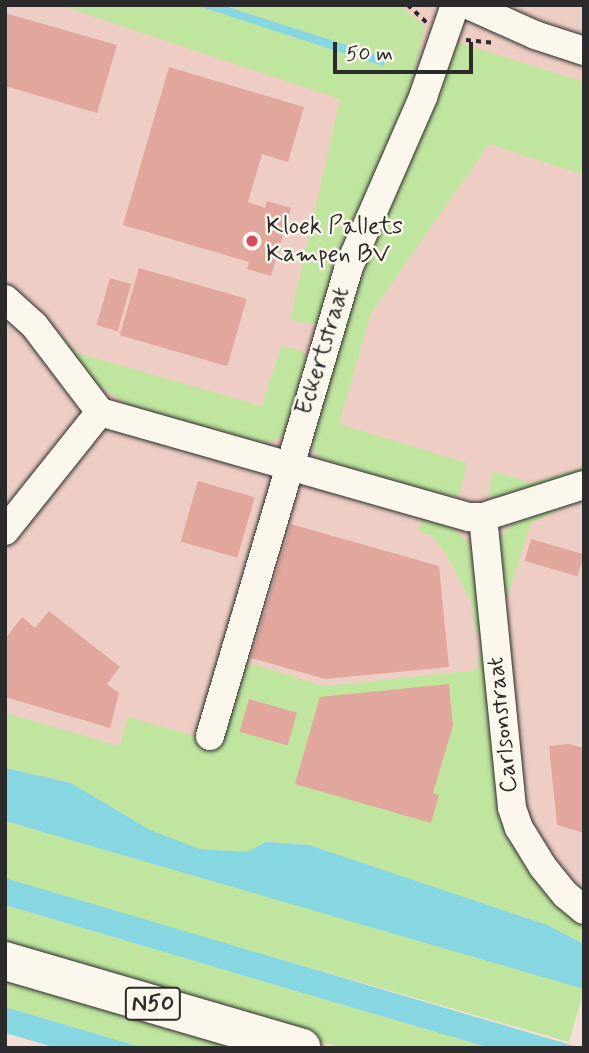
<!DOCTYPE html>
<html>
<head>
<meta charset="utf-8">
<style>
  body { margin:0 }
  #map { position:relative; width:589px; height:1053px; overflow:hidden; background:#f3dfd4; font-family:Mynerve,sans-serif }
  div>[style] { position:absolute }
  [style*='--x'] { left:calc(var(--x)*1px); top:calc(var(--y)*1px); width:calc(var(--w)*1px); rotate:calc(var(--a)*1deg) }
  .built>* { inset:0; background:#eecec4 }
  .green>* { inset:0; background:#c0e59f; transform-origin:0 0 }
  .water>* { inset:0; background:#87d7e2 }
  .building>* { inset:0; background:#e1a79d; transform-origin:0 0 }
  .path>* { height:3.5px; margin-top:-1.75px; transform-origin:0; background:repeating-linear-gradient(90deg,#2b2b2b 0 5px,transparent 0 10px) }
  .roads { filter:drop-shadow(0 0 2px #2b2b2b) drop-shadow(0 0 2px #2b2b2b) }
  .minor>* { height:28px; margin:-14px; padding:0 14px; transform-origin:14px; border-radius:14px; background:#fbf7ec }
  .highway>* { height:38px; margin:-19px; padding:0 19px; transform-origin:19px; border-radius:19px; background:#fbf7ec }
  .dots>* { width:19px; height:19px; translate:-50% -50%; box-sizing:border-box; border:4px solid #fbf7ec; border-radius:50% }
  span { translate:-50% -50%; white-space:nowrap; text-align:center; line-height:1.15; -webkit-text-stroke:5px #fbf7ec; paint-order:stroke }
  .shield-label span { padding:2px 5px; background:#fbf7ec; border:2px solid; border-radius:5px; -webkit-text-stroke-width:0 }
  .shield-label { font-size:23px; color:#2b2b2b; font-weight:700 }
  .poi-label { font-size:24px; color:#2b2b2b }
  .left { translate:0 -50%; text-align:left }
  .street-label { font-size:24px; color:#2b2b2b }
  .frame { position:absolute; inset:0; border:7px solid #2b2b2b; pointer-events:none }
  .scale { position:absolute; left:333px; top:42px; width:140px; height:32px; box-sizing:border-box; border:4px solid #2b2b2b; border-top:0; padding-left:9px; font-size:21px; line-height:24px; white-space:nowrap; color:#2b2b2b; -webkit-text-stroke:5px #fbf7ec; paint-order:stroke }
</style>
</head>
<body>
<div id="map">
  <div class="built">
    <i style="clip-path:polygon(5px 5px,584px 5px,584px 971px,5px 802px)"></i>
  </div>
  <div class="green">
    <i style="clip-path:polygon(59px 5px,195px 5px,383px 65px,384px 57px,222px 5px,400px 5px,425px 27px,404px 115px,322px 317px,313px 324px,290px 320px,340px 99px)"></i>
    <i style="clip-path:polygon(457px 42px,584px 82px,584px 175px,489px 144px,371px 313px,339px 424px,467px 463px,459px 495px,444px 502px,321px 463px,310px 441px,355px 281px)"></i>
    <i style="clip-path:polygon(65px 339px,77px 353px,262px 406px,281px 346px,303px 351px,309px 365px,291px 426px,277px 439px,257px 445px,138px 412px,96px 383px,64px 346px)"></i>
    <i style="clip-path:polygon(584px 467px,584px 475px,500px 501px,489px 494px,492px 471px,531px 483px)"></i>
    <i style="clip-path:polygon(564px 501px,566px 506px,531px 523px,507px 598px,502px 595px,499px 542px,503px 534px,516px 519px)"></i>
    <i style="clip-path:polygon(425px 518px,450px 525px,470px 544px,474px 553px,483px 628px,480px 632px,476px 633px,471px 602px,446px 554px,432px 536px,418px 531px)"></i>
    <i style="clip-path:polygon(477px 655px,485px 658px,498px 784px,584px 921px,584px 944px,547px 925px,309px 845px,266px 842px,247px 852px,200px 849px,175px 841px,150px 830px,71px 783px,5px 768px,5px 713px,120px 746px,128px 717px,216px 742px,241px 661px,325px 686px,477px 670px)"></i>
    <i style="left:5px;top:821px;width:603px;height:57px;rotate:16deg"></i>
    <i style="clip-path:polygon(5px 905px,228px 971px,490px 1048px,341px 1048px,5px 948px)"></i>
    <i style="clip-path:polygon(5px 972px,260px 1048px,144px 1048px,5px 1007px)"></i>
  </div>
  <div class="water">
    <i style="clip-path:polygon(195px 5px,222px 5px,384px 57px,387px 61px,383px 66px)"></i>
    <i style="clip-path:polygon(5px 768px,71px 783px,150px 830px,200px 849px,247px 852px,266px 842px,309px 845px,547px 925px,584px 944px,584px 989px,5px 821px)"></i>
    <i style="clip-path:polygon(5px 878px,235px 946px,581px 1048px,490px 1048px,228px 971px,5px 905px)"></i>
    <i style="clip-path:polygon(5px 1007px,144px 1048px,57px 1048px,5px 1033px)"></i>
  </div>
  <div class="building">
    <i style="clip-path:polygon(5px 13px,117px 45px,97px 113px,5px 86px)"></i>
    <i style="clip-path:polygon(169px 67px,304px 107px,288px 162px,262px 154px,248px 202px,265px 208px,267px 201px,291px 208px,271px 276px,247px 269px,249px 262px,123px 225px)"></i>
    <i style="left:139px;top:268px;width:112px;height:70px;rotate:16deg"></i>
    <i style="left:110px;top:278px;width:22px;height:49px;rotate:16deg"></i>
    <i style="left:198px;top:481px;width:59px;height:63px;rotate:16deg"></i>
    <i style="clip-path:polygon(291px 524px,439px 566px,449px 667px,325px 679px,251px 658px)"></i>
    <i style="left:531px;top:539px;width:55px;height:23px;rotate:16deg"></i>
    <i style="clip-path:polygon(49px 611px,120px 667px,107px 684px,119px 693px,110px 728px,5px 697px,5px 639px,22px 617px,35px 628px)"></i>
    <i style="clip-path:polygon(449px 684px,453px 726px,433px 793px,439px 795px,431px 823px,295px 784px,320px 697px)"></i>
    <i style="left:249px;top:699px;width:50px;height:34px;rotate:16deg"></i>
    <i style="clip-path:polygon(569px 744px,584px 748px,584px 833px,557px 825px,549px 746px)"></i>
  </div>
  <div class="path">
    <i style="--x:408;--y:5;--w:26;--a:43"></i>
    <i style="--x:466;--y:40;--w:27;--a:6"></i>
  </div>
  <div class="roads">
    <div class="minor">
      <i style="--x:468;--y:5;--w:73;--a:24.1"></i>
      <i style="--x:535;--y:35;--w:52;--a:18.1"></i>
      <i style="--x:5;--y:299;--w:39;--a:42"></i>
      <i style="--x:34;--y:325;--w:109;--a:52.8"></i>
      <i style="--x:100;--y:412;--w:384;--a:15.9"></i>
      <i style="--x:469;--y:517;--w:14;--a:0"></i>
      <i style="--x:483;--y:517;--w:106;--a:-17.6"></i>
      <i style="--x:483;--y:517;--w:292;--a:84.3"></i>
      <i style="--x:512;--y:808;--w:21;--a:71"></i>
      <i style="--x:519;--y:828;--w:46;--a:58.4"></i>
      <i style="--x:543;--y:867;--w:36;--a:51"></i>
      <i style="--x:566;--y:895;--w:23;--a:40"></i>
      <i style="--x:5;--y:531;--w:152;--a:-51.4"></i>
      <i style="--x:210;--y:736;--w:487;--a:-73.5"></i>
      <i style="--x:348;--y:269;--w:188;--a:-66.4"></i>
      <i style="--x:423;--y:97;--w:97;--a:-70.8"></i>
    </div>
    <div class="highway">
      <i style="--x:5;--y:961;--w:309;--a:16.3"></i>
    </div>
  </div>
  <div class="dots">
    <i style="left:252px;top:241px;background:#d1495b"></i>
  </div>
  <div class="shield-label">
    <span style="left:153px;top:1004px">N50</span>
  </div>
  <div class="poi-label">
    <span class="left" style="left:266px;top:241px">Kloek Pallets<br>Kampen BV</span>
  </div>
  <div class="street-label">
    <span style="left:323px;top:351px;rotate:-73deg">Eckertstraat</span>
    <span style="left:503px;top:725px;rotate:-96deg">Carlsonstraat</span>
  </div>
  <div class="frame"></div>
  <div class="scale">50 m</div>
</div>
</body>
</html>
